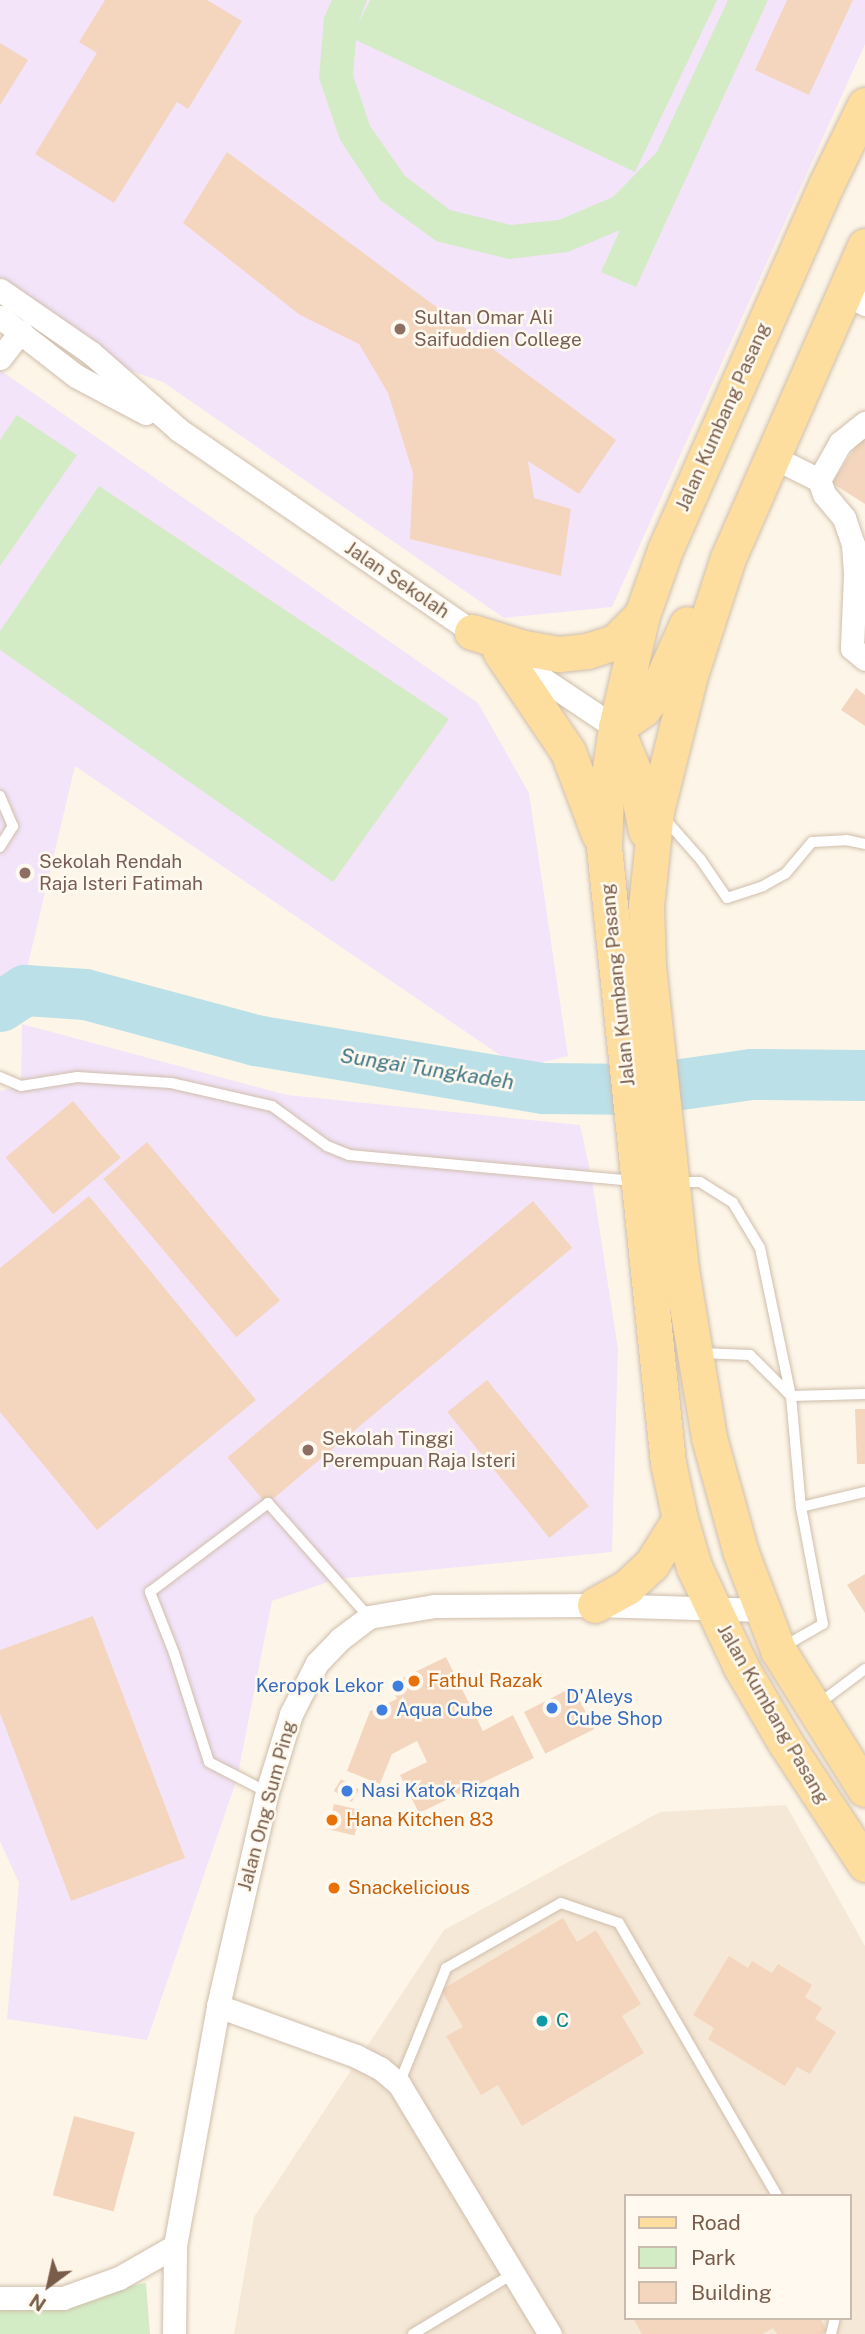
<!DOCTYPE html>
<html>
<head>
<meta charset="utf-8">
<style>
  body { margin:0 }
  #map { position:relative; width:865px; height:2334px; overflow:hidden; background:#fdf6e8; font-family:"Public Sans",sans-serif }
  div>[style] { position:absolute }
  [style*='--x'] { left:calc(var(--x)*1px); top:calc(var(--y)*1px); width:calc(var(--w)*1px); rotate:calc(var(--a)*1deg) }
  .residential>* { inset:0; background:#f5e8d6 }
  .education>* { inset:0; background:#f3e4fa }
  .green>* { inset:0; background:#d3ecc5 }
  .river>* { height:51px; margin:-25.5px; padding:0 25.5px; transform-origin:25.5px; border-radius:25.5px; background:#bbe0e8 }
  .building>* { inset:0; background:#f4d6be; transform-origin:0 0 }
  .roads { filter:drop-shadow(0 0 2px #d0beac) drop-shadow(0 0 2px #d0beac) }
  .service>* { height:10px; margin:-5px; padding:0 5px; transform-origin:5px; border-radius:5px; background:#fff }
  .minor>* { height:23px; margin:-11.5px; padding:0 11.5px; transform-origin:11.5px; border-radius:11.5px; background:#fff }
  .primary>* { height:35px; margin:-17.5px; padding:0 17.5px; transform-origin:17.5px; border-radius:17.5px; background:#fdde9f }
  .dots>* { width:19px; height:19px; translate:-50% -50%; box-sizing:border-box; border:4px solid #fff9ef; border-radius:50% }
  span { translate:-50% -50%; white-space:nowrap; text-align:center; line-height:1.15; -webkit-text-stroke:5px #fff9ef; paint-order:stroke }
  .education-label { font-size:19px; color:#785e54 }
  .left { translate:0 -50%; text-align:left }
  .street-label { font-size:19px; color:#795d4a }
  .food-label { font-size:19px; color:#c56008 }
  .shop-label { font-size:19px; color:#366cbe }
  .right { translate:-100% -50%; text-align:right }
  .culture-label { font-size:19px; color:#0d838f }
  .water-label { font-size:21px; color:#3f7785; font-style:italic }
  .legend { position:absolute; left:624px; top:2194px; width:228px; height:126px; box-sizing:border-box; background:#fff9ef; border:2px solid #c9bbad; margin:0; padding:9px 12px; list-style:none; font-size:21px; color:#795d4a }
  .legend li { display:flex; align-items:center; gap:14px; height:35px }
  .legend b { width:35px; border:2px solid #c9bbad }
  .north { position:absolute; left:14px; top:2250px; width:70px; height:70px; -webkit-text-stroke:5px #fff9ef; paint-order:stroke; rotate:213deg; font-size:19px; font-weight:700; line-height:28px; text-align:center; color:#795d4a }
  .north::after { content:''; display:block; margin:auto; width:24px; height:32px; background:#795d4a; clip-path:polygon(50% 0,100% 100%,50% 72%,0 100%) }
</style>
</head>
<body>
<div id="map">
  <div class="residential">
    <i style="clip-path:polygon(evenodd,786px 1805px,865px 1946px,865px 2334px,234px 2334px,254px 2217px,444px 1930px,660px 1812px,786px 1805px,625px 2196px,849px 2196px,849px 2318px,625px 2318px,625px 2196px)"></i>
  </div>
  <div class="education">
    <i style="clip-path:polygon(0 0,865px 0,865px 44px,612px 607px,504px 618px,163px 382px,125px 369px,0 289px)"></i>
    <i style="clip-path:polygon(0 370px,478px 703px,529px 793px,568px 1056px,519px 1068px,75px 766px,24px 981px,0 996px)"></i>
    <i style="clip-path:polygon(22px 1024px,287px 1095px,580px 1125px,592px 1180px,618px 1349px,612px 1552px,337px 1579px,272px 1601px,237px 1779px,147px 2040px,7px 2019px,19px 1883px,0 1841px,0 1091px,21px 1086px)"></i>
  </div>
  <div class="green">
    <i style="clip-path:polygon(332px 0,367px 0,358px 25px,370px 0,717px 0,635px 172px,356px 40px,353px 75px,370px 126px,405px 176px,450px 210px,511px 225px,559px 220px,613px 197px,657px 152px,728px 0,768px 0,636px 287px,601px 272px,620px 230px,568px 252px,509px 259px,436px 241px,380px 200px,340px 140px,319px 78px,324px 17px)"></i>
    <i style="clip-path:polygon(17px 415px,77px 455px,0 566px,0 440px)"></i>
    <i style="clip-path:polygon(99px 486px,449px 719px,333px 882px,0 650px,0 631px)"></i>
    <i style="clip-path:polygon(146px 2283px,150px 2334px,0 2334px,0 2292px,63px 2298px)"></i>
  </div>
  <div class="river">
    <i style="--x:0;--y:1006;--w:30;--a:-33"></i>
    <i style="--x:25;--y:990;--w:60;--a:3.8"></i>
    <i style="--x:85;--y:994;--w:176;--a:15.1"></i>
    <i style="--x:255;--y:1040;--w:292;--a:9.5"></i>
    <i style="--x:543;--y:1088;--w:103;--a:0.6"></i>
    <i style="--x:646;--y:1089;--w:106;--a:-8.1"></i>
    <i style="--x:751;--y:1074;--w:114;--a:0.5"></i>
  </div>
  <div class="building">
    <i style="clip-path:polygon(105px 0,207px 0,242px 21px,188px 109px,177px 102px,114px 203px,35px 154px,97px 53px,79px 42px)"></i>
    <i style="clip-path:polygon(787px 0,853px 0,809px 95px,755px 70px)"></i>
    <i style="clip-path:polygon(0 43px,28px 60px,0 105px)"></i>
    <i style="clip-path:polygon(227px 152px,616px 440px,579px 494px,528px 461px,534px 498px,571px 509px,561px 576px,410px 539px,413px 473px,388px 393px,359px 344px,300px 315px,183px 223px)"></i>
    <i style="clip-path:polygon(865px 432px,865px 504px,832px 483px)"></i>
    <i style="clip-path:polygon(856px 688px,865px 695px,865px 726px,841px 710px)"></i>
    <i style="left:73px;top:1101px;width:74px;height:88px;rotate:50deg"></i>
    <i style="left:147px;top:1142px;width:207px;height:57px;rotate:50deg"></i>
    <i style="clip-path:polygon(89px 1196px,256px 1400px,97px 1530px,0 1412px,0 1268px)"></i>
    <i style="left:533px;top:1201px;width:61px;height:399px;rotate:50deg"></i>
    <i style="left:487px;top:1380px;width:162px;height:51px;rotate:51deg"></i>
    <i style="clip-path:polygon(855px 1409px,865px 1409px,865px 1464px,857px 1464px)"></i>
    <i style="clip-path:polygon(865px 1574px,865px 1613px,847px 1585px)"></i>
    <i style="clip-path:polygon(93px 1616px,185px 1858px,71px 1901px,0 1713px,0 1650px)"></i>
    <i style="clip-path:polygon(446px 1657px,483px 1731px,513px 1715px,534px 1758px,419px 1813px,400px 1775px,427px 1762px,417px 1741px,392px 1754px,380px 1784px,347px 1771px,370px 1711px,397px 1699px,390px 1684px)"></i>
    <i style="left:573px;top:1687px;width:47px;height:55px;rotate:63deg"></i>
    <i style="left:341px;top:1779px;width:21px;height:14px;rotate:31deg"></i>
    <i style="left:334px;top:1804px;width:27px;height:26px;rotate:13deg"></i>
    <i style="clip-path:polygon(563px 1918px,577px 1942px,596px 1930px,641px 2004px,622px 2016px,644px 2053px,522px 2126px,498px 2085px,481px 2095px,446px 2036px,463px 2027px,441px 1990px)"></i>
    <i style="clip-path:polygon(729px 1956px,748px 1968px,752px 1961px,772px 1973px,778px 1964px,812px 1985px,805px 1997px,822px 2008px,815px 2019px,836px 2032px,810px 2074px,797px 2067px,785px 2086px,708px 2039px,714px 2028px,693px 2015px)"></i>
    <i style="left:74px;top:2116px;width:63px;height:82px;rotate:15deg"></i>
    <i style="clip-path:polygon(633px 2318px,820px 2318px,827px 2331px,821px 2334px,777px 2334px,773px 2328px,762px 2334px,642px 2334px)"></i>
  </div>
  <div class="roads">
    <div class="service">
      <i style="--x:0;--y:796;--w:33;--a:67"></i>
      <i style="--x:13;--y:826;--w:25;--a:122"></i>
      <i style="--x:664;--y:818;--w:56;--a:48.6"></i>
      <i style="--x:701;--y:860;--w:46;--a:55.6"></i>
      <i style="--x:727;--y:898;--w:38;--a:-18"></i>
      <i style="--x:763;--y:886;--w:26;--a:-29"></i>
      <i style="--x:786;--y:873;--w:40;--a:-50"></i>
      <i style="--x:812;--y:842;--w:34;--a:-3"></i>
      <i style="--x:846;--y:840;--w:19;--a:12"></i>
      <i style="--x:0;--y:1077;--w:23;--a:23"></i>
      <i style="--x:21;--y:1086;--w:57;--a:-9.1"></i>
      <i style="--x:77;--y:1077;--w:94;--a:3.7"></i>
      <i style="--x:171;--y:1083;--w:104;--a:12.8"></i>
      <i style="--x:272;--y:1106;--w:68;--a:36"></i>
      <i style="--x:327;--y:1146;--w:24;--a:22"></i>
      <i style="--x:349;--y:1155;--w:286;--a:5.2"></i>
      <i style="--x:677;--y:1182;--w:23;--a:0"></i>
      <i style="--x:700;--y:1182;--w:39;--a:32"></i>
      <i style="--x:733;--y:1203;--w:52;--a:59"></i>
      <i style="--x:760;--y:1248;--w:151;--a:78.2"></i>
      <i style="--x:791;--y:1396;--w:111;--a:84.9"></i>
      <i style="--x:801;--y:1507;--w:119;--a:79.4"></i>
      <i style="--x:823;--y:1624;--w:48;--a:150.3"></i>
      <i style="--x:700;--y:1353;--w:50;--a:2.3"></i>
      <i style="--x:750;--y:1355;--w:58;--a:45"></i>
      <i style="--x:791;--y:1396;--w:74;--a:-1.5"></i>
      <i style="--x:801;--y:1507;--w:66;--a:-13.2"></i>
      <i style="--x:817;--y:1705;--w:60;--a:-36.9"></i>
      <i style="--x:267;--y:1792;--w:65;--a:-152.7"></i>
      <i style="--x:209;--y:1762;--w:114;--a:-107.8"></i>
      <i style="--x:174;--y:1653;--w:66;--a:-111.5"></i>
      <i style="--x:150;--y:1592;--w:148;--a:-37"></i>
      <i style="--x:268;--y:1503;--w:152;--a:48.5"></i>
      <i style="--x:399;--y:2084;--w:125;--a:-67.9"></i>
      <i style="--x:446;--y:1968;--w:132;--a:-29.5"></i>
      <i style="--x:561;--y:1903;--w:61;--a:19"></i>
      <i style="--x:619;--y:1923;--w:315;--a:59.9"></i>
      <i style="--x:413;--y:2334;--w:118;--a:-31.1"></i>
      <i style="--x:831;--y:2334;--w:16;--a:-76"></i>
    </div>
    <div class="minor">
      <i style="--x:0;--y:290;--w:109;--a:34.6"></i>
      <i style="--x:90;--y:352;--w:118;--a:41.2"></i>
      <i style="--x:179;--y:430;--w:368;--a:34.5"></i>
      <i style="--x:845;--y:293;--w:23;--a:29"></i>
      <i style="--x:0;--y:317;--w:96;--a:37.8"></i>
      <i style="--x:76;--y:376;--w:79;--a:27.9"></i>
      <i style="--x:0;--y:358;--w:34;--a:-52"></i>
      <i style="--x:773;--y:457;--w:51;--a:26.6"></i>
      <i style="--x:819;--y:480;--w:15;--a:70"></i>
      <i style="--x:824;--y:494;--w:31;--a:50"></i>
      <i style="--x:844;--y:518;--w:28;--a:71"></i>
      <i style="--x:853;--y:544;--w:31;--a:86"></i>
      <i style="--x:855;--y:575;--w:73;--a:92.4"></i>
      <i style="--x:852;--y:648;--w:17;--a:40"></i>
      <i style="--x:819;--y:480;--w:43;--a:-60.4"></i>
      <i style="--x:840;--y:443;--w:32;--a:-39"></i>
      <i style="--x:513;--y:659;--w:124;--a:33.8"></i>
      <i style="--x:218;--y:2006;--w:147;--a:19.9"></i>
      <i style="--x:356;--y:2056;--w:27;--a:27"></i>
      <i style="--x:380;--y:2068;--w:25;--a:40"></i>
      <i style="--x:399;--y:2084;--w:292;--a:58.9"></i>
      <i style="--x:0;--y:2298;--w:63;--a:0"></i>
      <i style="--x:63;--y:2298;--w:59;--a:-19.7"></i>
      <i style="--x:119;--y:2278;--w:64;--a:-29.7"></i>
      <i style="--x:174;--y:2334;--w:88;--a:-89.3"></i>
      <i style="--x:175;--y:2246;--w:244;--a:-79.8"></i>
      <i style="--x:218;--y:2006;--w:220;--a:-77.1"></i>
      <i style="--x:267;--y:1792;--w:82;--a:-72.9"></i>
      <i style="--x:291;--y:1714;--w:57;--a:-63"></i>
      <i style="--x:317;--y:1663;--w:33;--a:-46"></i>
      <i style="--x:340;--y:1639;--w:36;--a:-37"></i>
      <i style="--x:369;--y:1617;--w:67;--a:-9.5"></i>
      <i style="--x:435;--y:1606;--w:160;--a:-0.4"></i>
      <i style="--x:595;--y:1605;--w:168;--a:1.7"></i>
    </div>
    <div class="primary">
      <i style="--x:865;--y:105;--w:89;--a:116"></i>
      <i style="--x:826;--y:185;--w:399;--a:113.8"></i>
      <i style="--x:665;--y:550;--w:69;--a:109.5"></i>
      <i style="--x:642;--y:615;--w:116;--a:103"></i>
      <i style="--x:616;--y:728;--w:67;--a:98.6"></i>
      <i style="--x:606;--y:794;--w:53;--a:92.2"></i>
      <i style="--x:604;--y:847;--w:619;--a:84.07"></i>
      <i style="--x:668;--y:1463;--w:57;--a:77.9"></i>
      <i style="--x:680;--y:1519;--w:50;--a:73.7"></i>
      <i style="--x:694;--y:1567;--w:110;--a:64.8"></i>
      <i style="--x:741;--y:1667;--w:87;--a:59.6"></i>
      <i style="--x:785;--y:1742;--w:146;--a:56.7"></i>
      <i style="--x:865;--y:246;--w:341;--a:113.7"></i>
      <i style="--x:728;--y:558;--w:123;--a:108"></i>
      <i style="--x:690;--y:675;--w:140;--a:104"></i>
      <i style="--x:656;--y:811;--w:96;--a:96"></i>
      <i style="--x:646;--y:906;--w:60;--a:88.1"></i>
      <i style="--x:648;--y:966;--w:306;--a:83.8"></i>
      <i style="--x:681;--y:1270;--w:170;--a:80.5"></i>
      <i style="--x:709;--y:1438;--w:119;--a:74.5"></i>
      <i style="--x:741;--y:1553;--w:104;--a:69.1"></i>
      <i style="--x:778;--y:1650;--w:164;--a:58"></i>
      <i style="--x:472;--y:632;--w:54;--a:17.1"></i>
      <i style="--x:524;--y:648;--w:36;--a:10"></i>
      <i style="--x:559;--y:654;--w:28;--a:-6"></i>
      <i style="--x:587;--y:651;--w:29;--a:-18"></i>
      <i style="--x:615;--y:642;--w:38;--a:-45"></i>
      <i style="--x:500;--y:651;--w:122;--a:56"></i>
      <i style="--x:568;--y:752;--w:88;--a:69.3"></i>
      <i style="--x:616;--y:728;--w:33;--a:-35"></i>
      <i style="--x:643;--y:709;--w:23;--a:-52"></i>
      <i style="--x:657;--y:691;--w:73;--a:-65.9"></i>
      <i style="--x:616;--y:728;--w:48;--a:67.8"></i>
      <i style="--x:634;--y:772;--w:60;--a:78.5"></i>
      <i style="--x:595;--y:1605;--w:37;--a:-29"></i>
      <i style="--x:627;--y:1587;--w:33;--a:-43"></i>
      <i style="--x:651;--y:1565;--w:54;--a:-57.8"></i>
    </div>
  </div>
  <div class="dots">
    <i style="left:400px;top:329px;background:#8d6e63"></i>
    <i style="left:25px;top:873px;background:#8d6e63"></i>
    <i style="left:308px;top:1450px;background:#8d6e63"></i>
    <i style="left:414px;top:1681px;background:#e8710a"></i>
    <i style="left:398px;top:1686px;background:#3f7fe0"></i>
    <i style="left:552px;top:1708px;background:#3f7fe0"></i>
    <i style="left:382px;top:1710px;background:#3f7fe0"></i>
    <i style="left:347px;top:1791px;background:#3f7fe0"></i>
    <i style="left:332px;top:1820px;background:#e8710a"></i>
    <i style="left:334px;top:1888px;background:#e8710a"></i>
    <i style="left:542px;top:2021px;background:#0f9aa8"></i>
  </div>
  <div class="education-label">
    <span class="left" style="left:414px;top:329px">Sultan Omar Ali<br>Saifuddien College</span>
    <span class="left" style="left:39px;top:873px">Sekolah Rendah<br>Raja Isteri Fatimah</span>
    <span class="left" style="left:322px;top:1450px">Sekolah Tinggi<br>Perempuan Raja Isteri</span>
  </div>
  <div class="street-label">
    <span style="left:723px;top:417px;rotate:-66deg">Jalan Kumbang Pasang</span>
    <span style="left:397px;top:580px;rotate:34deg">Jalan Sekolah</span>
    <span style="left:618px;top:985px;rotate:-96deg">Jalan Kumbang Pasang</span>
    <span style="left:773px;top:1714px;rotate:60deg">Jalan Kumbang Pasang</span>
    <span style="left:267px;top:1806px;rotate:-75deg">Jalan Ong Sum Ping</span>
  </div>
  <div class="food-label">
    <span class="left" style="left:428px;top:1681px">Fathul Razak</span>
    <span class="left" style="left:346px;top:1820px">Hana Kitchen 83</span>
    <span class="left" style="left:348px;top:1888px">Snackelicious</span>
  </div>
  <div class="shop-label">
    <span class="right" style="left:384px;top:1686px">Keropok Lekor</span>
    <span class="left" style="left:566px;top:1708px">D'Aleys<br>Cube Shop</span>
    <span class="left" style="left:396px;top:1710px">Aqua Cube</span>
    <span class="left" style="left:361px;top:1791px">Nasi Katok Rizqah</span>
  </div>
  <div class="culture-label">
    <span class="left" style="left:556px;top:2021px">C</span>
  </div>
  <div class="water-label">
    <span style="left:427px;top:1069px;rotate:9deg">Sungai Tungkadeh</span>
  </div>
  <ul class="legend">
  <li><b style="height:9px;background:#fdde9f"></b>Road</li>
  <li><b style="height:19px;background:#d3ecc5"></b>Park</li>
  <li><b style="height:19px;background:#f4d6be"></b>Building</li>
  </ul>
  <div class="north">N</div>
</div>
</body>
</html>
